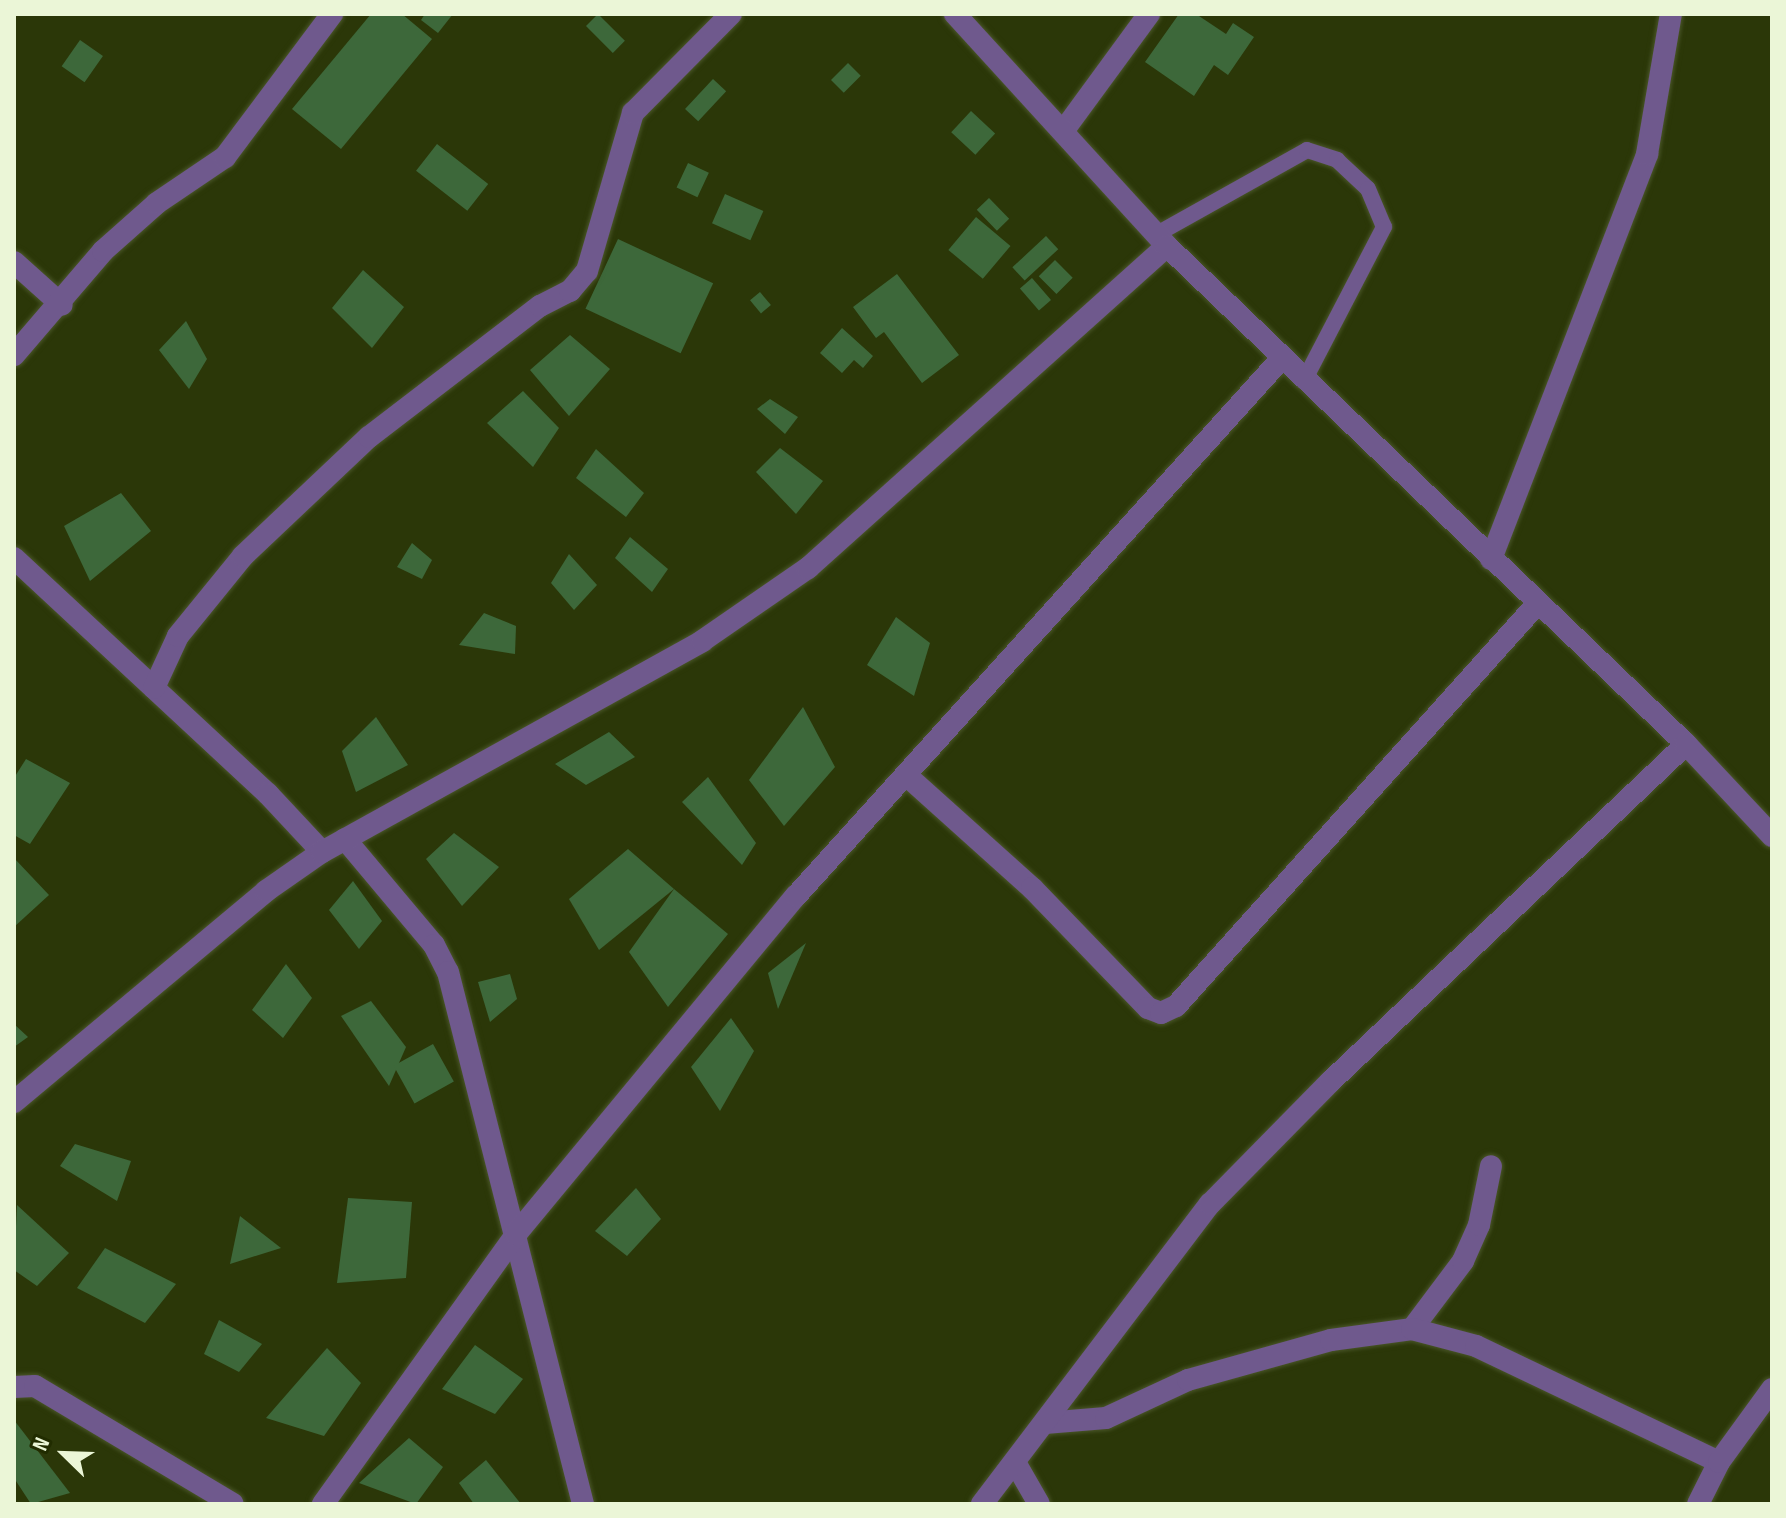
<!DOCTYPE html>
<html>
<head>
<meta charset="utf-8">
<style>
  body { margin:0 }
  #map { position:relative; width:1786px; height:1518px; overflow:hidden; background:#2b3708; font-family:"Sofia Sans Condensed",sans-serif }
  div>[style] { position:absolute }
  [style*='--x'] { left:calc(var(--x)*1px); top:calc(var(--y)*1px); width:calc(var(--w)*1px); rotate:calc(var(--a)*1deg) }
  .building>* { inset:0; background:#3d683a; transform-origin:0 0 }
  .roads { filter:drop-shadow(0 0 2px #4a5629) drop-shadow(0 0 2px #4a5629) }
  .service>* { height:16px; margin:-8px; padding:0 8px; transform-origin:8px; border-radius:8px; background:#6f598d }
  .minor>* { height:22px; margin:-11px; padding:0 11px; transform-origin:11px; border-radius:11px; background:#6f598d }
  .tertiary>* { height:22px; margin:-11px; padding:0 11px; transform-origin:11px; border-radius:11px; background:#6f598d }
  span { translate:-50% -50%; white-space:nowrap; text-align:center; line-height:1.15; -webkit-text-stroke:6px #212c00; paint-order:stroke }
  .frame { position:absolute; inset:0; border:16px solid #ebf6d7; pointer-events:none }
  .north { position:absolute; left:24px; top:1414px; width:80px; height:80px; -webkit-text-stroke:6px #212c00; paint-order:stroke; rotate:293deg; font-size:22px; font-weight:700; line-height:32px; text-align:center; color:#ebf6d7 }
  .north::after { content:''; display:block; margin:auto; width:28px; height:36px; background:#ebf6d7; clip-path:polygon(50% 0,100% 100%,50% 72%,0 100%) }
</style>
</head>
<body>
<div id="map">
  <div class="building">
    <i style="clip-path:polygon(371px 14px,402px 14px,432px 39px,341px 149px,292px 109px)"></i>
    <i style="clip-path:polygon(425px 14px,453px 14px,438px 33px,421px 20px)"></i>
    <i style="left:598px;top:14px;width:38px;height:17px;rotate:45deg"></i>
    <i style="clip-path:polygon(1179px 14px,1196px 14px,1226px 34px,1233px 23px,1254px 37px,1228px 75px,1214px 65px,1194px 96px,1145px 62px)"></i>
    <i style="left:80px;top:40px;width:28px;height:32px;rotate:35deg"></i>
    <i style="left:848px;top:63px;width:18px;height:24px;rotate:45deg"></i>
    <i style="left:713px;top:79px;width:18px;height:41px;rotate:43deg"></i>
    <i style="left:971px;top:111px;width:33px;height:29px;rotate:43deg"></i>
    <i style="left:437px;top:144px;width:65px;height:34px;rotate:38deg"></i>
    <i style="left:688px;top:163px;width:23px;height:27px;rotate:25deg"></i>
    <i style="left:725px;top:194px;width:42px;height:32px;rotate:24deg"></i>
    <i style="left:989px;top:198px;width:29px;height:17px;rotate:46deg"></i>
    <i style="left:976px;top:217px;width:45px;height:43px;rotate:40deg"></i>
    <i style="left:1046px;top:236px;width:18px;height:46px;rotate:47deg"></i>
    <i style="left:618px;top:239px;width:105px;height:77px;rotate:25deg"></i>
    <i style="left:1055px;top:260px;width:25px;height:23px;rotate:45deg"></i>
    <i style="clip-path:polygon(363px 270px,404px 307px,372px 348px,332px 308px)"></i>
    <i style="clip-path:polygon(897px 274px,959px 355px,922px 383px,884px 332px,876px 338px,853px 307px)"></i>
    <i style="left:1032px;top:278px;width:29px;height:16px;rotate:49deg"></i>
    <i style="left:760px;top:292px;width:17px;height:13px;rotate:50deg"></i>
    <i style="clip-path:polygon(186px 321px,207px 359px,189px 389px,159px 350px)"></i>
    <i style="clip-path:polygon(842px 328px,873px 356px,863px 368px,854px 360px,842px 373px,820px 353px)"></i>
    <i style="clip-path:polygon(570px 335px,610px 369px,569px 416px,530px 370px)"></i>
    <i style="clip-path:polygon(523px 391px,559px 428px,533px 467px,487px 423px)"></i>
    <i style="clip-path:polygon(770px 399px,798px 417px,785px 434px,757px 409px)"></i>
    <i style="clip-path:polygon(780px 448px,823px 481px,796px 514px,756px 472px)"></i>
    <i style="clip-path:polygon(596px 449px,644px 493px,626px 517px,576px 478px)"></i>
    <i style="clip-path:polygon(121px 493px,151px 531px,90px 581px,64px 526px)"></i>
    <i style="clip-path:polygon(630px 537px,668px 569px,652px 592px,615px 558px)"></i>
    <i style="clip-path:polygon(412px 543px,432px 560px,422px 579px,397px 567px)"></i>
    <i style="clip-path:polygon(569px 554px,597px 585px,574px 610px,551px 583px)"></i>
    <i style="clip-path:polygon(484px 613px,516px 626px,515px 654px,459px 645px)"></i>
    <i style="clip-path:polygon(896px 617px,930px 643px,914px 696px,867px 665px)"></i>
    <i style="clip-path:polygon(803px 707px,835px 767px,784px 826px,749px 780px)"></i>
    <i style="clip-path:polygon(376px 717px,408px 765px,356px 792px,342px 751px)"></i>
    <i style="clip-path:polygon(609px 732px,635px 757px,586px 785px,555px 764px)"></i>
    <i style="clip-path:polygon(26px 759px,70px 783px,30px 844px,14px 835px,14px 778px)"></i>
    <i style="clip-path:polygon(708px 777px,756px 843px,742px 865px,682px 802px)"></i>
    <i style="clip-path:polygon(454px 833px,499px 867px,462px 906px,426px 859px)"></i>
    <i style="clip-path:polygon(628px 849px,674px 889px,599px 950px,569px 899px)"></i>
    <i style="clip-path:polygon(14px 858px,49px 895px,14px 927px)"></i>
    <i style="clip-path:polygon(353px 881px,382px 921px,359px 949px,329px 910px)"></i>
    <i style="clip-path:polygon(674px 889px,728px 934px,668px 1007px,629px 952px)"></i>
    <i style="clip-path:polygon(806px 943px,778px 1009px,768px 973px)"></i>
    <i style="clip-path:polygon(286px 964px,312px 998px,283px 1038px,252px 1010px)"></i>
    <i style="clip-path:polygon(510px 974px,517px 999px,490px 1022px,478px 982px)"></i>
    <i style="clip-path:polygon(371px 1001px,406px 1047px,389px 1086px,341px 1016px)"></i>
    <i style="clip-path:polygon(731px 1018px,754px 1051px,720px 1111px,691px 1067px)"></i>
    <i style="clip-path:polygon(14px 1024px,28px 1037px,14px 1047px)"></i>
    <i style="left:433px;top:1044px;width:43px;height:45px;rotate:61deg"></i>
    <i style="clip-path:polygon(75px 1144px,131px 1161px,117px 1201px,60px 1166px)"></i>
    <i style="clip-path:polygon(636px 1188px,661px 1219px,627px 1256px,595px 1231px)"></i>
    <i style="clip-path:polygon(348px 1198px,412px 1202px,406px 1278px,337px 1283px)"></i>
    <i style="clip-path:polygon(17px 1205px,69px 1253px,37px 1286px,14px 1270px)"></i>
    <i style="clip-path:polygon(240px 1216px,281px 1248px,230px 1264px)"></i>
    <i style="clip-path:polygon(105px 1248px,176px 1284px,145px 1323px,77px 1288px)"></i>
    <i style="clip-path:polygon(219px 1320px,262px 1344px,239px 1372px,204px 1354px)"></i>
    <i style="clip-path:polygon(475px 1345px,523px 1379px,495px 1414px,442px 1389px)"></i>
    <i style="clip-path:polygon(327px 1348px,361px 1383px,324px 1436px,266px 1418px)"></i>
    <i style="clip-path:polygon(14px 1420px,70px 1493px,31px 1504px,14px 1478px)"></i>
    <i style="clip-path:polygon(409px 1438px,443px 1467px,416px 1504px,359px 1483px)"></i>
    <i style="clip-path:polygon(486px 1460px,521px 1504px,474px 1504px,459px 1483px)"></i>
  </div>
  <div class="roads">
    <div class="service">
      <i style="--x:1157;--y:234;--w:172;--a:-29.2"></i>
      <i style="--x:1307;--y:150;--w:32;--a:18"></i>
      <i style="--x:1337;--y:160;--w:42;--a:43.1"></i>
      <i style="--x:1368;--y:189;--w:41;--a:67.2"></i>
      <i style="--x:1384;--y:227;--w:174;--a:117.5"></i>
    </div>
    <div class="minor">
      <i style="--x:1064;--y:130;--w:144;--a:-53.8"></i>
      <i style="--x:14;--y:262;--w:64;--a:41.9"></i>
      <i style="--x:14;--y:355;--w:137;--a:-49.4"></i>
      <i style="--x:103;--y:251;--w:72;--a:-41.6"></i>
      <i style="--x:157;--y:203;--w:82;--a:-34.1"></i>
      <i style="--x:225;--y:157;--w:179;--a:-53.2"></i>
      <i style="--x:14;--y:558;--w:347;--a:42.9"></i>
      <i style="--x:268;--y:794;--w:79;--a:47"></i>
      <i style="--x:1491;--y:559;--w:434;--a:-68.9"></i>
      <i style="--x:1647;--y:154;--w:142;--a:-80.3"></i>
      <i style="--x:154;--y:688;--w:57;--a:-65.2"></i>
      <i style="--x:178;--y:636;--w:103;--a:-50.9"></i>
      <i style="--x:243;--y:556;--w:173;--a:-43.4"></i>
      <i style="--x:369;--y:437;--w:215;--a:-37.5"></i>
      <i style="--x:540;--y:306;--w:34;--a:-27"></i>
      <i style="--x:570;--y:291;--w:26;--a:-50"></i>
      <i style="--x:587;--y:271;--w:165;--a:-73.8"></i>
      <i style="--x:633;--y:113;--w:139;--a:-45.3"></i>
      <i style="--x:906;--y:775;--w:169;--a:41.9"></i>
      <i style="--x:1032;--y:888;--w:167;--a:46"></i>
      <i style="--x:1148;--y:1008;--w:14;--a:21"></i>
      <i style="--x:1161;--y:1013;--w:17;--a:-25"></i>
      <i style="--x:1176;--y:1006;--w:542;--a:-48.07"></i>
      <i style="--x:345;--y:839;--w:138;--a:50"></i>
      <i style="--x:434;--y:945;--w:30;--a:63"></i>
      <i style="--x:448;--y:972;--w:549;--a:75.76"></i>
      <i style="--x:14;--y:1102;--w:329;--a:-39.9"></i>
      <i style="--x:266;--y:891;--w:68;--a:-34.9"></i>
      <i style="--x:322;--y:852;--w:435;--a:-29"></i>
      <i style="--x:702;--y:641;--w:129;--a:-34.6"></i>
      <i style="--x:808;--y:568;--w:482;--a:-41.9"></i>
      <i style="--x:1412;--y:1329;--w:85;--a:-53.1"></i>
      <i style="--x:1463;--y:1261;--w:39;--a:-66"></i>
      <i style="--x:1479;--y:1225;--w:60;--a:-78.5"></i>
      <i style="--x:14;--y:1387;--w:21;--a:-3"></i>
      <i style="--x:35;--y:1386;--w:230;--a:30.8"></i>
      <i style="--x:1045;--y:1423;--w:61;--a:-4.7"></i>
      <i style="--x:1106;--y:1418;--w:90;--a:-24.9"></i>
      <i style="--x:1188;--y:1380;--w:148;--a:-15.6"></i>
      <i style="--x:1331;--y:1340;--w:82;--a:-7.7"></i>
      <i style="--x:1412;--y:1329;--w:66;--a:14.9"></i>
      <i style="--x:1476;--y:1346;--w:269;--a:25.5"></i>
      <i style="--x:1016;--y:1464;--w:46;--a:60.1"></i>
      <i style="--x:323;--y:1504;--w:332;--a:-54.4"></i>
      <i style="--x:516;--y:1234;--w:439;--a:-50.4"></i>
      <i style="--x:796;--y:896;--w:724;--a:-47.91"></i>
      <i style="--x:982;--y:1504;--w:377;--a:-52.8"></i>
      <i style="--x:1210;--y:1204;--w:171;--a:-45.5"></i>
      <i style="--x:1330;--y:1082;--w:491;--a:-43.5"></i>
      <i style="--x:1698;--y:1504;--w:47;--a:-63.4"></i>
      <i style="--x:1719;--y:1462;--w:90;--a:-54"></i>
    </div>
    <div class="tertiary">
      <i style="--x:955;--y:14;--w:314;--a:47.6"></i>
      <i style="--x:1167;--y:246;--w:719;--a:43.82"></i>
      <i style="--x:1686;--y:744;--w:126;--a:46.9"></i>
    </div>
  </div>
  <div class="frame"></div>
  <div class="north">N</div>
</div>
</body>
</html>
